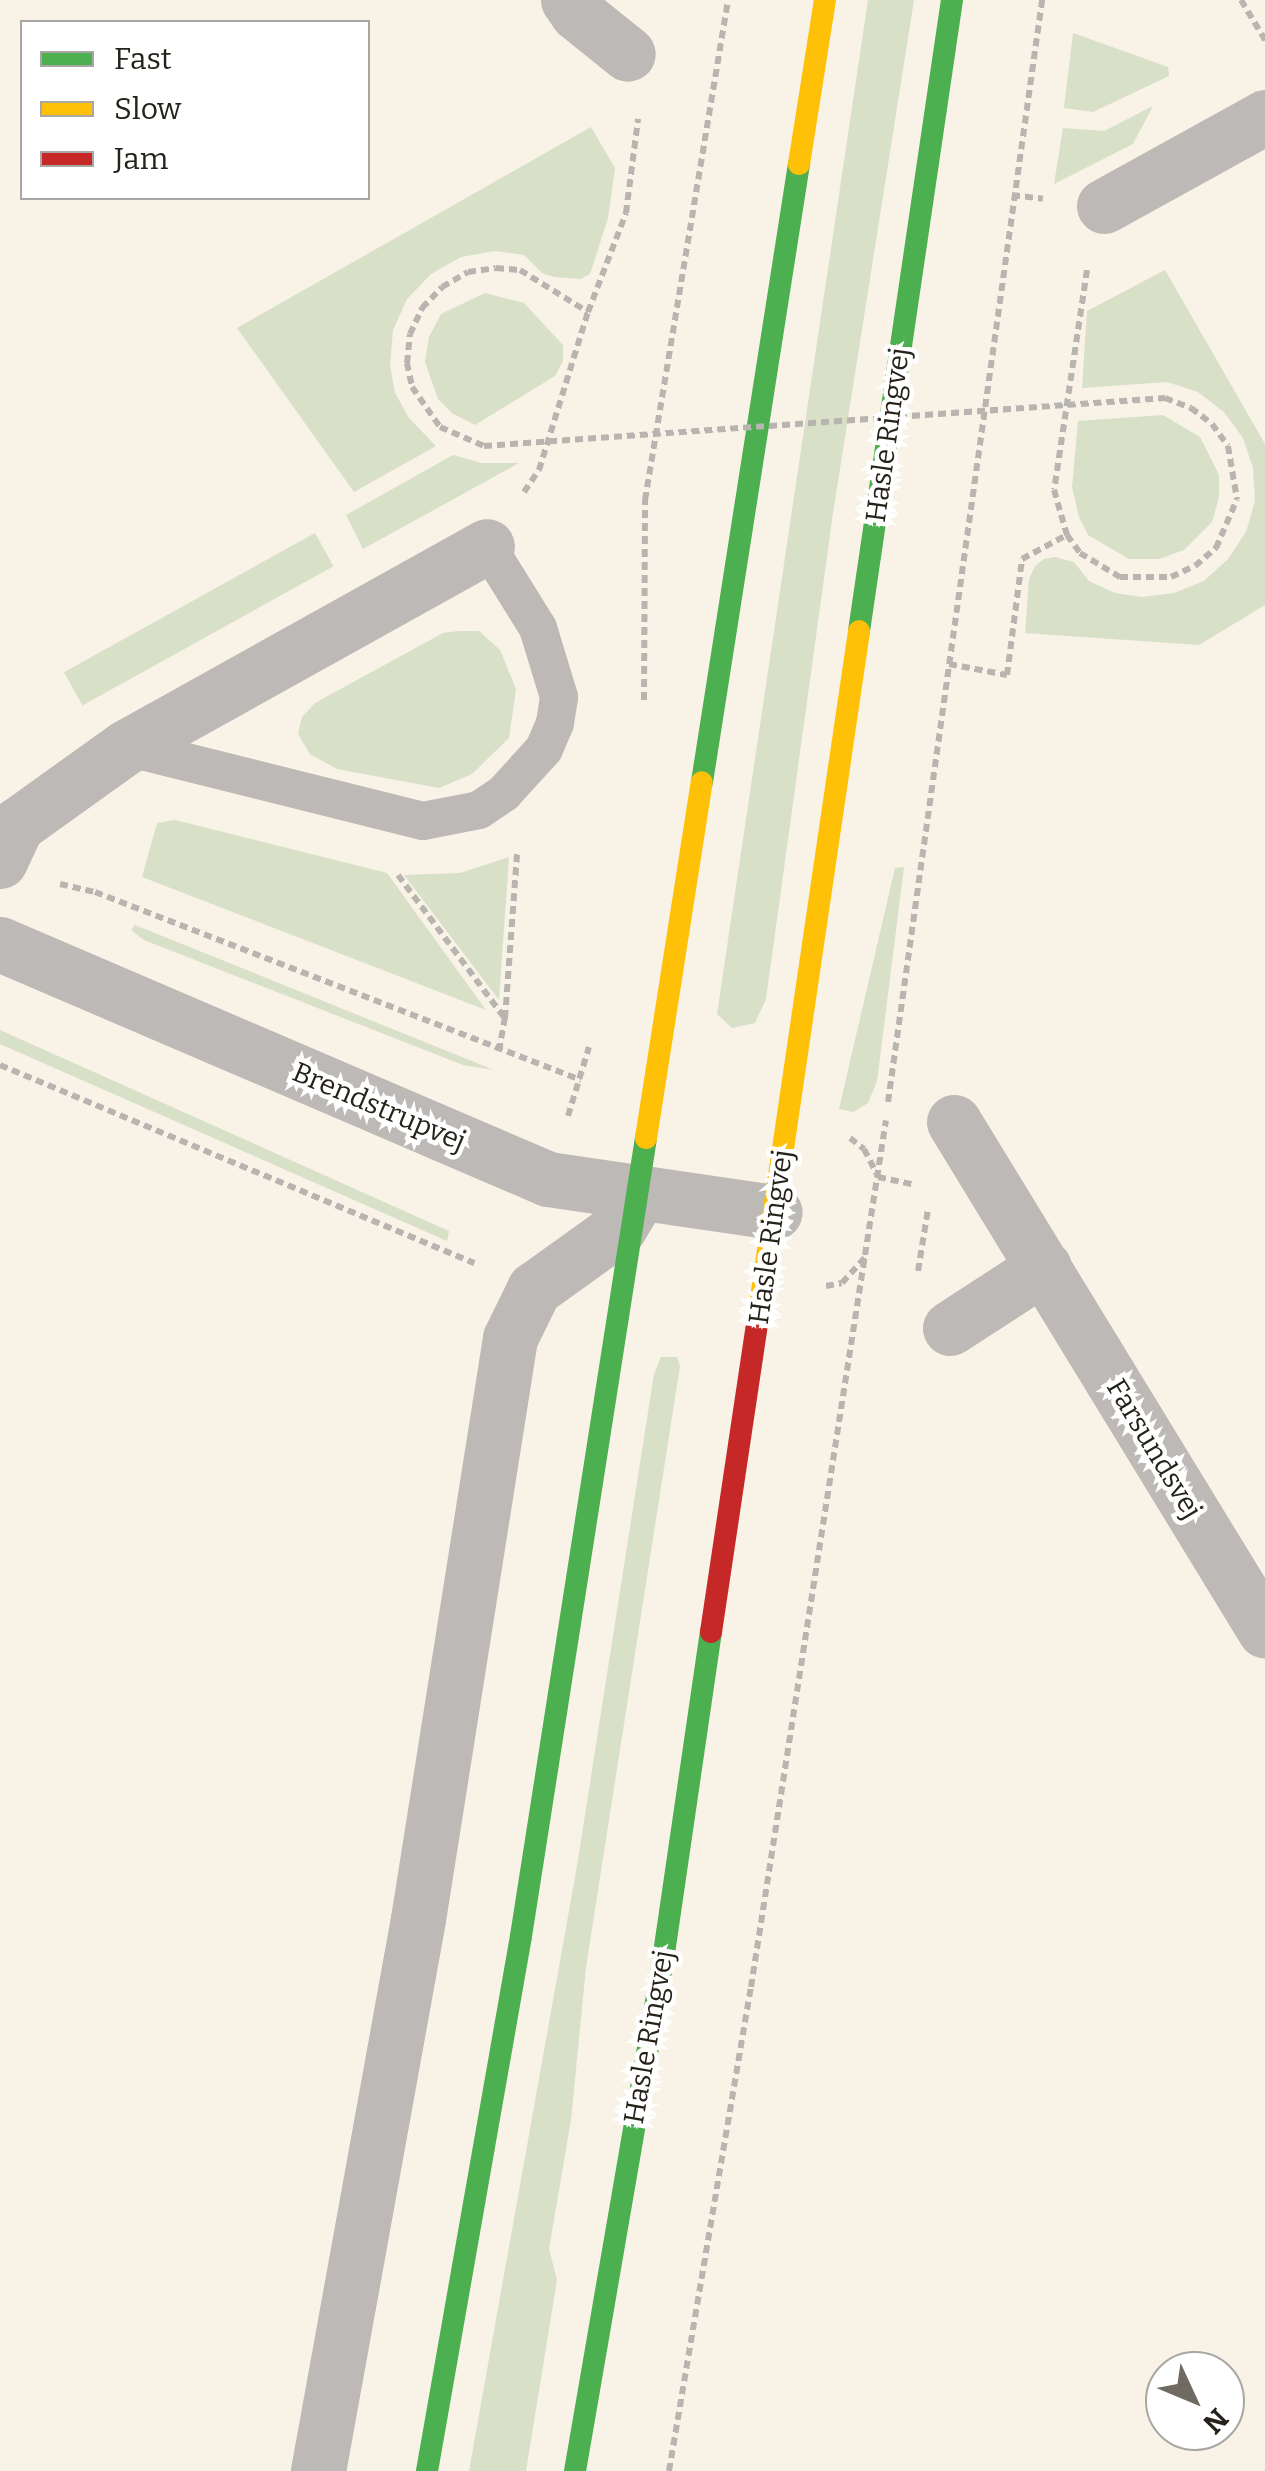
<!DOCTYPE html>
<html>
<head>
<meta charset="utf-8">
<style>
  body { margin:0 }
  #map { position:relative; width:1265px; height:2471px; overflow:hidden; background:#f8f2e7; font-family:Bitter,serif }
  div>[style] { position:absolute }
  [style*='--x'] { left:calc(var(--x)*1px); top:calc(var(--y)*1px); width:calc(var(--w)*1px); rotate:calc(var(--a)*1deg) }
  .green>* { inset:0; background:#d8e0c8; transform-origin:0 0 }
  .path>* { height:6px; margin-top:-3px; transform-origin:0; background:repeating-linear-gradient(90deg,#b8b5b0 0 8px,transparent 0 13px) }
  .lane>* { height:38px; margin:-19px; padding:0 19px; transform-origin:19px; border-radius:19px; background:#bcb9b7 }
  .street>* { height:55px; margin:-27.5px; padding:0 27.5px; transform-origin:27.5px; border-radius:27.5px; background:#bcb9b7 }
  .fast>* { height:22px; margin:-11px; padding:0 11px; transform-origin:11px; border-radius:11px; background:#4caf50 }
  .slow>* { height:22px; margin:-11px; padding:0 11px; transform-origin:11px; border-radius:11px; background:#ffc107 }
  .jam>* { height:22px; margin:-11px; padding:0 11px; transform-origin:11px; border-radius:11px; background:#c62828 }
  .path-bridge>* { height:6px; margin-top:-3px; transform-origin:0; background:repeating-linear-gradient(90deg,#b8b5b0 0 8px,transparent 0 13px) }
  span { translate:-50% -50%; white-space:nowrap; text-align:center; line-height:1.15; -webkit-text-stroke:9px #fff; paint-order:stroke }
  .street-label { font-size:28px; color:#25221a }
  .legend { position:absolute; left:20px; top:20px; width:350px; height:180px; box-sizing:border-box; background:#fff; border:2px solid #a8a7a3; margin:0; padding:12px 18px; list-style:none; font-size:30px; color:#25221a }
  .legend li { display:flex; align-items:center; gap:20px; height:50px }
  .legend b { width:50px; border:2px solid #a8a7a3 }
  .north { position:absolute; left:1145px; top:2351px; width:100px; height:100px; box-sizing:border-box; background:#fff; border:2px solid #a8a7a3; border-radius:50%; rotate:134deg; font-size:28px; font-weight:700; line-height:40px; text-align:center; color:#25221a }
  .north::after { content:''; display:block; margin:auto; width:35px; height:45px; background:#6f6b62; clip-path:polygon(50% 0,100% 100%,50% 72%,0 100%) }
</style>
</head>
<body>
<div id="map">
  <div class="green">
    <i style="clip-path:polygon(868px 0,914px 0,833px 513px,766px 999px,755px 1023px,732px 1028px,717px 1014px)"></i>
    <i style="clip-path:polygon(1073px 33px,1168px 67px,1169px 76px,1093px 112px,1064px 108px)"></i>
    <i style="clip-path:polygon(1153px 106px,1133px 144px,1054px 184px,1063px 128px,1104px 131px)"></i>
    <i style="clip-path:polygon(591px 127px,615px 168px,608px 218px,590px 274px,581px 279px,554px 277px,542px 273px,524px 255px,495px 251px,461px 257px,431px 274px,407px 299px,393px 330px,390px 365px,395px 393px,409px 418px,436px 446px,354px 492px,237px 328px)"></i>
    <i style="clip-path:polygon(1165px 270px,1265px 444px,1265px 605px,1199px 645px,1025px 633px,1029px 579px,1035px 566px,1044px 559px,1055px 557px,1074px 562px,1089px 581px,1115px 593px,1142px 597px,1174px 593px,1204px 581px,1228px 559px,1246px 532px,1255px 501px,1253px 468px,1243px 438px,1224px 412px,1198px 392px,1167px 382px,1082px 388px,1087px 311px)"></i>
    <i style="clip-path:polygon(485px 293px,524px 303px,563px 345px,563px 361px,555px 376px,475px 425px,452px 413px,438px 399px,425px 362px,429px 337px,441px 314px)"></i>
    <i style="clip-path:polygon(1163px 415px,1200px 437px,1219px 475px,1219px 497px,1212px 522px,1184px 550px,1159px 559px,1129px 559px,1088px 535px,1079px 517px,1072px 487px,1078px 421px)"></i>
    <i style="clip-path:polygon(453px 455px,481px 463px,519px 463px,363px 549px,346px 515px)"></i>
    <i style="left:315px;top:533px;width:38px;height:287px;rotate:61deg"></i>
    <i style="clip-path:polygon(458px 631px,479px 631px,500px 650px,516px 689px,509px 738px,472px 774px,439px 788px,337px 769px,310px 754px,298px 734px,302px 717px,315px 703px,443px 633px)"></i>
    <i style="clip-path:polygon(175px 820px,387px 873px,486px 1010px,142px 877px,157px 823px)"></i>
    <i style="clip-path:polygon(509px 857px,499px 1000px,404px 875px,460px 873px)"></i>
    <i style="clip-path:polygon(904px 867px,877px 1081px,868px 1103px,853px 1112px,839px 1109px,895px 868px)"></i>
    <i style="clip-path:polygon(135px 925px,494px 1070px,463px 1065px,144px 940px,131px 930px)"></i>
    <i style="clip-path:polygon(0 1030px,449px 1231px,447px 1241px,0 1044px)"></i>
    <i style="clip-path:polygon(661px 1357px,677px 1357px,680px 1366px,586px 1967px,571px 2120px,549px 2249px,557px 2280px,526px 2471px,469px 2471px,577px 1866px,654px 1374px)"></i>
  </div>
  <div class="path">
    <i style="--x:1241;--y:0;--w:47;--a:59"></i>
    <i style="--x:1012;--y:195;--w:31;--a:7"></i>
    <i style="--x:1087;--y:270;--w:222;--a:98.5"></i>
    <i style="--x:1054;--y:490;--w:47;--a:73.9"></i>
    <i style="--x:1067;--y:535;--w:22;--a:54"></i>
    <i style="--x:1080;--y:553;--w:47;--a:31"></i>
    <i style="--x:1120;--y:577;--w:51;--a:0"></i>
    <i style="--x:1171;--y:577;--w:26;--a:-25"></i>
    <i style="--x:1195;--y:566;--w:28;--a:-41"></i>
    <i style="--x:1216;--y:548;--w:53;--a:-66.8"></i>
    <i style="--x:407;--y:363;--w:29;--a:-84"></i>
    <i style="--x:410;--y:334;--w:29;--a:-65"></i>
    <i style="--x:422;--y:308;--w:29;--a:-46"></i>
    <i style="--x:442;--y:287;--w:30;--a:-30"></i>
    <i style="--x:468;--y:272;--w:28;--a:-8"></i>
    <i style="--x:496;--y:268;--w:24;--a:5"></i>
    <i style="--x:520;--y:270;--w:80;--a:31.7"></i>
    <i style="--x:524;--y:492;--w:27;--a:-56"></i>
    <i style="--x:539;--y:470;--w:165;--a:-72.8"></i>
    <i style="--x:588;--y:312;--w:106;--a:-69"></i>
    <i style="--x:626;--y:213;--w:95;--a:-82.7"></i>
    <i style="--x:949;--y:664;--w:59;--a:10.7"></i>
    <i style="--x:1007;--y:675;--w:117;--a:-82.6"></i>
    <i style="--x:1022;--y:559;--w:51;--a:-28.1"></i>
    <i style="--x:644;--y:700;--w:200;--a:-89.7"></i>
    <i style="--x:645;--y:500;--w:507;--a:-80.57"></i>
    <i style="--x:398;--y:875;--w:177;--a:53.3"></i>
    <i style="--x:60;--y:884;--w:36;--a:13"></i>
    <i style="--x:95;--y:892;--w:521;--a:21.15"></i>
    <i style="--x:499;--y:1051;--w:34;--a:-80"></i>
    <i style="--x:505;--y:1018;--w:165;--a:-85.8"></i>
    <i style="--x:0;--y:1065;--w:514;--a:22.67"></i>
    <i style="--x:888;--y:1102;--w:1113;--a:-82.04"></i>
    <i style="--x:568;--y:1116;--w:72;--a:-73.1"></i>
    <i style="--x:850;--y:1138;--w:18;--a:38"></i>
    <i style="--x:864;--y:1149;--w:31;--a:63"></i>
    <i style="--x:878;--y:1177;--w:38;--a:12"></i>
    <i style="--x:918;--y:1271;--w:63;--a:-80.8"></i>
    <i style="--x:826;--y:1286;--w:16;--a:-11"></i>
    <i style="--x:842;--y:1283;--w:36;--a:-48"></i>
    <i style="--x:669;--y:2471;--w:491;--a:-80.4"></i>
    <i style="--x:751;--y:1987;--w:877;--a:-81.15"></i>
  </div>
  <div class="lane">
    <i style="--x:126;--y:747;--w:306;--a:14"></i>
    <i style="--x:423;--y:821;--w:57;--a:-11.1"></i>
    <i style="--x:479;--y:810;--w:30;--a:-34"></i>
    <i style="--x:504;--y:793;--w:59;--a:-47.7"></i>
    <i style="--x:544;--y:749;--w:28;--a:-67"></i>
    <i style="--x:555;--y:723;--w:26;--a:-81"></i>
    <i style="--x:559;--y:697;--w:72;--a:-106.9"></i>
    <i style="--x:538;--y:628;--w:97;--a:-121.9"></i>
  </div>
  <div class="street">
    <i style="--x:568;--y:0;--w:16;--a:55"></i>
    <i style="--x:577;--y:13;--w:65;--a:38.8"></i>
    <i style="--x:1104;--y:206;--w:184;--a:-28.9"></i>
    <i style="--x:0;--y:861;--w:40;--a:-65"></i>
    <i style="--x:17;--y:825;--w:134;--a:-35.6"></i>
    <i style="--x:126;--y:747;--w:413;--a:-29.1"></i>
    <i style="--x:0;--y:944;--w:596;--a:23.21"></i>
    <i style="--x:548;--y:1179;--w:229;--a:8.3"></i>
    <i style="--x:954;--y:1122;--w:596;--a:58.57"></i>
    <i style="--x:950;--y:1328;--w:112;--a:-33"></i>
    <i style="--x:318;--y:2471;--w:561;--a:-79.73"></i>
    <i style="--x:418;--y:1919;--w:588;--a:-81"></i>
    <i style="--x:510;--y:1338;--w:55;--a:-63.9"></i>
    <i style="--x:534;--y:1289;--w:105;--a:-35.7"></i>
    <i style="--x:619;--y:1228;--w:41;--a:-59"></i>
  </div>
  <div class="fast">
    <i style="--x:859;--y:631;--w:638;--a:-81.62"></i>
    <i style="--x:702;--y:782;--w:626;--a:-81.08"></i>
    <i style="--x:427;--y:2471;--w:543;--a:-80.03"></i>
    <i style="--x:521;--y:1936;--w:808;--a:-81.1"></i>
    <i style="--x:575;--y:2471;--w:511;--a:-80.21"></i>
    <i style="--x:662;--y:1967;--w:339;--a:-81.7"></i>
  </div>
  <div class="slow">
    <i style="--x:799;--y:164;--w:166;--a:-81"></i>
    <i style="--x:646;--y:1138;--w:360;--a:-81.1"></i>
    <i style="--x:760;--y:1305;--w:681;--a:-81.64"></i>
  </div>
  <div class="jam">
    <i style="--x:711;--y:1632;--w:331;--a:-81.5"></i>
  </div>
  <div class="path-bridge">
    <i style="--x:407;--y:363;--w:25;--a:78"></i>
    <i style="--x:412;--y:387;--w:49;--a:55"></i>
    <i style="--x:440;--y:427;--w:48;--a:23.4"></i>
    <i style="--x:484;--y:446;--w:683;--a:-4.03"></i>
    <i style="--x:1165;--y:398;--w:28;--a:21"></i>
    <i style="--x:1191;--y:408;--w:26;--a:37"></i>
    <i style="--x:1212;--y:424;--w:27;--a:54"></i>
    <i style="--x:1228;--y:446;--w:54;--a:80.4"></i>
  </div>
  <div class="street-label">
    <span style="left:888px;top:435px;rotate:-82deg">Hasle Ringvej</span>
    <span style="left:379px;top:1107px;rotate:23deg">Brendstrupvej</span>
    <span style="left:771px;top:1237px;rotate:-82deg">Hasle Ringvej</span>
    <span style="left:1154px;top:1449px;rotate:59deg">Farsundsvej</span>
    <span style="left:649px;top:2037px;rotate:-80deg">Hasle Ringvej</span>
  </div>
  <ul class="legend">
  <li><b style="height:12px;background:#4caf50"></b>Fast</li>
  <li><b style="height:12px;background:#ffc107"></b>Slow</li>
  <li><b style="height:12px;background:#c62828"></b>Jam</li>
  </ul>
  <div class="north">N</div>
</div>
</body>
</html>
